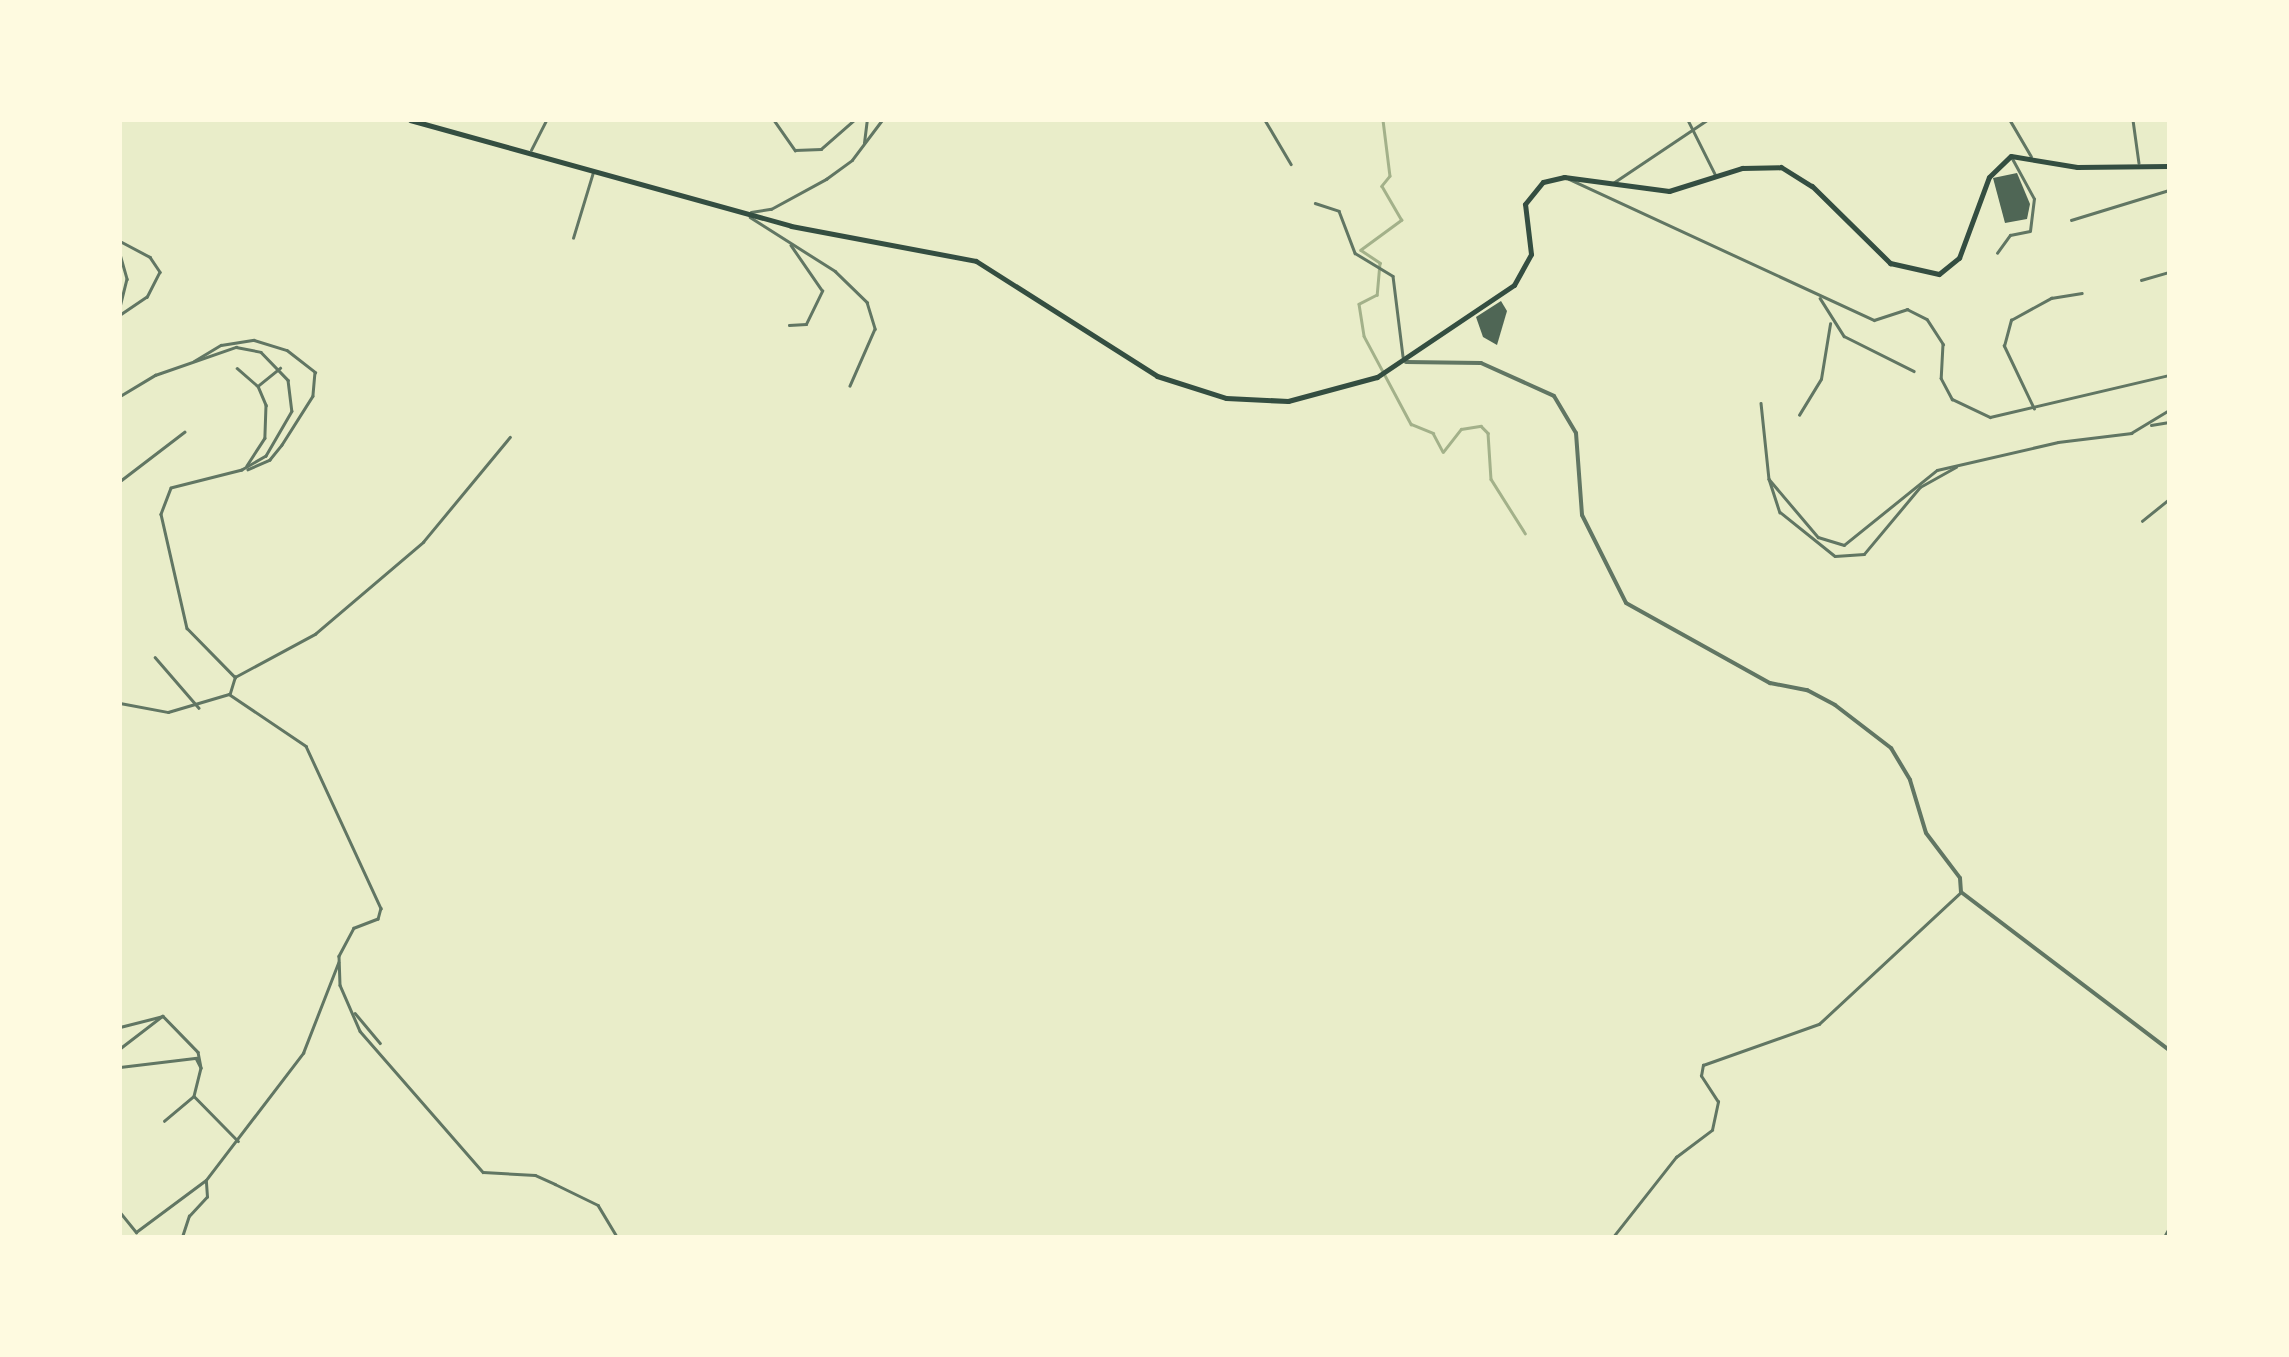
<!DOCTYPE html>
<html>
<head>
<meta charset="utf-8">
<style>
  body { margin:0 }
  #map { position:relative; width:2289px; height:1357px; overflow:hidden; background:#e9edc9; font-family:"Roboto Serif",serif }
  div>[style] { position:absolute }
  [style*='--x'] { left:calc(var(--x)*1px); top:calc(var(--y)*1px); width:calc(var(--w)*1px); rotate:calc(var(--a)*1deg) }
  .stream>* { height:2.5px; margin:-1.25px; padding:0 1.25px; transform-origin:1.25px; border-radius:1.25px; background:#a3b18a }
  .building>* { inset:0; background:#4f6655 }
  .minor>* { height:2.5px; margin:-1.25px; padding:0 1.25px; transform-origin:1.25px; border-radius:1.25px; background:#617663 }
  .tertiary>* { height:4px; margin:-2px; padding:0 2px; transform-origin:2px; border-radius:2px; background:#617663 }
  .primary>* { height:5px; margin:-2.5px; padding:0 2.5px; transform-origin:2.5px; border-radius:2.5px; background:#344e41 }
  span { translate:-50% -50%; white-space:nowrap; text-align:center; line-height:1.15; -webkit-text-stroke:8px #fefae0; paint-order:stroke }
  .frame { position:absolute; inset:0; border:122px solid #fefae0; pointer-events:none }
</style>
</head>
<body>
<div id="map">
  <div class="stream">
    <i style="--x:1383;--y:120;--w:56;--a:82.9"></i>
    <i style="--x:1390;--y:176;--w:13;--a:129"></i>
    <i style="--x:1382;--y:186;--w:39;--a:60"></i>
    <i style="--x:1402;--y:220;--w:51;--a:143.8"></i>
    <i style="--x:1361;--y:250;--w:23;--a:34"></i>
    <i style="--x:1380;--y:263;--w:32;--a:95"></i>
    <i style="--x:1377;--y:295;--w:20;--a:153"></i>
    <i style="--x:1359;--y:304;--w:32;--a:81"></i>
    <i style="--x:1364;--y:336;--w:100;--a:61.9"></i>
    <i style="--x:1411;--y:424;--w:24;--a:22"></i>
    <i style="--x:1433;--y:433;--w:21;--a:62"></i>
    <i style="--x:1443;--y:452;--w:29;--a:-52"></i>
    <i style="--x:1461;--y:429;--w:20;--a:-9"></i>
    <i style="--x:1481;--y:426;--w:10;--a:45"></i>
    <i style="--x:1488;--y:433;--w:46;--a:86.3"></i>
    <i style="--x:1491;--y:479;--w:64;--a:57.8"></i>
  </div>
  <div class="building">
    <i style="clip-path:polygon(2017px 173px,2030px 204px,2027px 219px,2005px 223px,1993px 178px)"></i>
    <i style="clip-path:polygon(1501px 301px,1507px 311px,1497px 345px,1483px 337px,1476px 317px)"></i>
  </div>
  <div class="minor">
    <i style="--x:774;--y:120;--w:37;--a:55"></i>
    <i style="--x:795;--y:150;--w:26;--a:-2"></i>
    <i style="--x:821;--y:149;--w:44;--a:-41.3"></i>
    <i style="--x:1265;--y:120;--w:51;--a:59.4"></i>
    <i style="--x:1688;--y:120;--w:63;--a:63.4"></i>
    <i style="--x:2010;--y:120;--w:42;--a:59.7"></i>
    <i style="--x:2133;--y:120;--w:43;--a:82.1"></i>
    <i style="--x:864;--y:143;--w:23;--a:-83"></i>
    <i style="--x:531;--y:150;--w:34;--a:-63"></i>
    <i style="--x:1569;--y:179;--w:336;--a:24.8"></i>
    <i style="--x:1874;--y:320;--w:35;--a:-18"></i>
    <i style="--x:1907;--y:309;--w:22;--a:27"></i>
    <i style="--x:1927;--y:319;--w:30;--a:57"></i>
    <i style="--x:1943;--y:344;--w:34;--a:93"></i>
    <i style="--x:1941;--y:378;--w:24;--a:62"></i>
    <i style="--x:1952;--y:399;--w:42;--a:25.3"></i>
    <i style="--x:1990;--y:417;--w:184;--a:-13.2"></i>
    <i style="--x:1613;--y:183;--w:113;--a:-33.8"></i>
    <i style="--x:1315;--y:203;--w:25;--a:18"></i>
    <i style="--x:1339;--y:211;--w:45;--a:69.1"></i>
    <i style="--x:1355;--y:253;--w:44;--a:31.2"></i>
    <i style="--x:1393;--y:276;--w:81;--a:82.9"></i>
    <i style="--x:751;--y:212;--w:20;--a:-9"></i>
    <i style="--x:771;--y:209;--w:63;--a:-28.6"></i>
    <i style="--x:826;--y:179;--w:32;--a:-36"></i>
    <i style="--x:852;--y:160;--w:50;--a:-53.1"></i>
    <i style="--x:750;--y:217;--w:101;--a:32.4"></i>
    <i style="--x:835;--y:271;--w:45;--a:44.1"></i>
    <i style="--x:867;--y:302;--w:28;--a:73"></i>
    <i style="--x:875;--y:329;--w:62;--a:113.7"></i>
    <i style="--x:2071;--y:220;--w:102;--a:-17"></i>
    <i style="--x:573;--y:238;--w:69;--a:-73.1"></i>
    <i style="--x:120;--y:241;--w:34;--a:28"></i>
    <i style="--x:150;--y:257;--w:18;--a:56"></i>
    <i style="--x:160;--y:272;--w:28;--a:117"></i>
    <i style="--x:147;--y:297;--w:32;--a:146"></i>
    <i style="--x:1997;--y:253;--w:22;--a:-54"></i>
    <i style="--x:2010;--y:235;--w:20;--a:-11"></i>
    <i style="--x:2030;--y:231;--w:32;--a:-83"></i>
    <i style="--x:2034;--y:199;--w:48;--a:-118.7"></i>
    <i style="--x:120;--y:254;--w:26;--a:74"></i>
    <i style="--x:127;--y:279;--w:30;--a:104"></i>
    <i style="--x:2141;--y:280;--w:29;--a:-16"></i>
    <i style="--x:1820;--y:298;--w:45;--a:57.7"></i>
    <i style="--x:1844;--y:336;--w:78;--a:26.6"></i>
    <i style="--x:789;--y:325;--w:17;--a:-3"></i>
    <i style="--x:806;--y:324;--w:37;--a:-64"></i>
    <i style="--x:822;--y:291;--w:55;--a:-124.6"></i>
    <i style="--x:194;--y:361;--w:31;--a:-31"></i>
    <i style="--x:221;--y:345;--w:33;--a:-9"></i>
    <i style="--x:254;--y:340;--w:34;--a:17"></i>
    <i style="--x:287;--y:350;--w:36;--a:38"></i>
    <i style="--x:315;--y:372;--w:24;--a:95"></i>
    <i style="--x:313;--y:396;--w:58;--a:122.3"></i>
    <i style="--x:282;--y:445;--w:19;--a:129"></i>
    <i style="--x:270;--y:460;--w:24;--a:156"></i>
    <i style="--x:237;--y:368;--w:28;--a:41"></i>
    <i style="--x:258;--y:386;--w:21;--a:67"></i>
    <i style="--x:266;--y:405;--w:33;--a:92"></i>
    <i style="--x:265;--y:438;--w:33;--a:123"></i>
    <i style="--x:259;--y:385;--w:27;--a:-39"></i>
    <i style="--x:120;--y:396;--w:41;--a:-31"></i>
    <i style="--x:155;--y:375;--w:86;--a:-19.1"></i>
    <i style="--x:236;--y:347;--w:25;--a:11"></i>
    <i style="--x:261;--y:352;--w:39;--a:46"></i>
    <i style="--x:288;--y:380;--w:31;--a:83"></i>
    <i style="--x:292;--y:411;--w:52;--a:120"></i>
    <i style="--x:266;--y:456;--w:28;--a:150"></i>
    <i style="--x:242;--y:470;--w:73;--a:165.8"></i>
    <i style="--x:171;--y:488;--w:28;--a:111"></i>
    <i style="--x:161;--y:514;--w:117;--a:77.2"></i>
    <i style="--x:187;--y:628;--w:69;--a:45.6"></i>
    <i style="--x:1761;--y:403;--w:76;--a:84"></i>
    <i style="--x:1769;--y:479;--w:35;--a:72"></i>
    <i style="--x:1780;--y:512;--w:70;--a:38.7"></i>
    <i style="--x:1835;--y:556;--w:29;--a:-4"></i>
    <i style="--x:1864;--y:554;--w:87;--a:-50.1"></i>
    <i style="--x:1920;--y:487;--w:41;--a:-29.1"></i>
    <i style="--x:2034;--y:409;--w:70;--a:-115.5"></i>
    <i style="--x:2004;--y:346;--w:27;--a:-75"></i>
    <i style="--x:2011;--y:320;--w:46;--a:-28.8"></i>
    <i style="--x:2051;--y:298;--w:31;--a:-9"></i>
    <i style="--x:1799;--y:415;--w:42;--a:-58.6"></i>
    <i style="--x:1821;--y:379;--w:56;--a:-80.7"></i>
    <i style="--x:2151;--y:425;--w:18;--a:-9"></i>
    <i style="--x:1769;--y:479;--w:76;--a:49.8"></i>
    <i style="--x:1818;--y:537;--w:27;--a:17"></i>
    <i style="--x:1844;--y:545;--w:119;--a:-38.9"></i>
    <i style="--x:1937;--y:470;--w:124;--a:-13"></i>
    <i style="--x:2058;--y:442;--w:74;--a:-7"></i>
    <i style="--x:2131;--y:433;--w:44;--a:-31.2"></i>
    <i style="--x:120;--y:481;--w:81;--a:-37.4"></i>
    <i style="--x:2142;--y:521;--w:35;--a:-39"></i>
    <i style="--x:155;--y:657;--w:67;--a:49.2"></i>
    <i style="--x:230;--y:693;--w:17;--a:-73"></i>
    <i style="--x:235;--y:677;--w:91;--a:-28.3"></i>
    <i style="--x:315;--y:634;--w:142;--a:-40.4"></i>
    <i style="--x:423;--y:542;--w:136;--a:-50.4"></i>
    <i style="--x:120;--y:703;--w:49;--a:10.6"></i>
    <i style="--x:168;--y:712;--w:64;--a:-16.4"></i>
    <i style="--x:229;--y:694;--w:93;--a:34"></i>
    <i style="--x:306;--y:746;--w:179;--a:65.2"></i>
    <i style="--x:381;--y:908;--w:11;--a:105"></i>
    <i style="--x:378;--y:919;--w:26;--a:159"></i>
    <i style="--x:354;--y:928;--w:32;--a:118"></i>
    <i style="--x:339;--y:956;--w:29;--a:88"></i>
    <i style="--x:340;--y:985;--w:50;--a:66.5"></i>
    <i style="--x:360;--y:1031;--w:187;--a:48.9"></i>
    <i style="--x:483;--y:1172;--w:52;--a:3.3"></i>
    <i style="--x:535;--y:1175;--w:22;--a:24"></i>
    <i style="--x:555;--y:1184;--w:48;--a:26"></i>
    <i style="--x:598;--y:1205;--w:37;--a:59"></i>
    <i style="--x:355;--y:1013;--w:39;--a:50"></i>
    <i style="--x:163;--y:1016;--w:50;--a:45.8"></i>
    <i style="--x:198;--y:1052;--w:15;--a:79"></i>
    <i style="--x:120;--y:1027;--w:44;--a:-14.3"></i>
    <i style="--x:163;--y:1016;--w:54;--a:142.5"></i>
    <i style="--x:120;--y:1067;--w:77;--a:-6.8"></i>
    <i style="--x:196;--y:1058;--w:11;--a:63"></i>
    <i style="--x:201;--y:1068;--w:29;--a:104"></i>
    <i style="--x:194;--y:1096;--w:63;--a:45.6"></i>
    <i style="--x:164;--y:1121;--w:38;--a:-40"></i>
    <i style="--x:120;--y:1212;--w:26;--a:51"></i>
    <i style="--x:136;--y:1232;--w:87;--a:-36.6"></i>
    <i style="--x:206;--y:1180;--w:160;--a:-52.6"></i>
    <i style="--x:303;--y:1053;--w:97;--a:-68.7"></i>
    <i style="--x:182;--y:1237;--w:22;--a:-72"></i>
    <i style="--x:189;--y:1216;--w:26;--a:-47"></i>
    <i style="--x:207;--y:1197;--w:15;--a:-94"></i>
    <i style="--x:1613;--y:1237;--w:102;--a:-51.8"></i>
    <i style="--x:1676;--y:1157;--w:45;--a:-36.9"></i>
    <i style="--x:1712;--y:1130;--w:29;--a:-78"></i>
    <i style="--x:1718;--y:1102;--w:31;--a:-123"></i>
    <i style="--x:1701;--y:1076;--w:11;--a:-80"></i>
    <i style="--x:1703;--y:1065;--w:123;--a:-19.5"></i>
    <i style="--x:1819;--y:1024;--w:192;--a:-42.9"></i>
    <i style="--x:2164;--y:1237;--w:10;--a:-61"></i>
  </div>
  <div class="tertiary">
    <i style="--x:1406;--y:362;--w:75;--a:0.8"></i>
    <i style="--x:1481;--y:363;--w:80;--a:24.3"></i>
    <i style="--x:1554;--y:396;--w:43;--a:59.3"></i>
    <i style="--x:1576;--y:433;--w:82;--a:85.8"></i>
    <i style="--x:1582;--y:515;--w:98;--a:63.4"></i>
    <i style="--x:1626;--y:603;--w:165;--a:29.1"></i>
    <i style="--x:1770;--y:683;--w:38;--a:11"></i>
    <i style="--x:1807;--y:690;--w:32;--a:28"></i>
    <i style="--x:1835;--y:705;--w:71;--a:37.5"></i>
    <i style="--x:1891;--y:748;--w:37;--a:59"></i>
    <i style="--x:1910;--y:780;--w:55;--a:73.2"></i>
    <i style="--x:1926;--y:833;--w:56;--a:52.9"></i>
    <i style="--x:1960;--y:878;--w:14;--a:86"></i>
    <i style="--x:1961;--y:892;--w:261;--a:37.2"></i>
  </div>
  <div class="primary">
    <i style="--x:410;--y:120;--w:395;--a:15.5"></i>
    <i style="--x:791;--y:226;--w:188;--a:10.7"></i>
    <i style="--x:976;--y:261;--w:214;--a:32.4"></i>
    <i style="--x:1157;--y:376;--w:72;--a:17.7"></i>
    <i style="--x:1226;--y:398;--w:62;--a:2.8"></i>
    <i style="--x:1288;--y:401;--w:92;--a:-15.1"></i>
    <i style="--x:1377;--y:377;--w:165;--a:-33.9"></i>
    <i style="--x:1514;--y:285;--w:35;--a:-61"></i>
    <i style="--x:1531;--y:254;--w:50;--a:-96.8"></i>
    <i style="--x:1525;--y:204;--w:28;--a:-51"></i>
    <i style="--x:1543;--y:182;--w:22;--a:-13"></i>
    <i style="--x:1564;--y:177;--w:106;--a:7.6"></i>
    <i style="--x:1669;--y:191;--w:77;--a:-17.5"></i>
    <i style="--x:1742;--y:168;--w:39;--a:-1"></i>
    <i style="--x:1781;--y:167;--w:36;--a:32"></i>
    <i style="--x:1812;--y:186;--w:110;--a:44.6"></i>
    <i style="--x:1890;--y:263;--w:50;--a:12.7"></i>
    <i style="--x:1939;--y:274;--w:26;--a:-39"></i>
    <i style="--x:1959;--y:258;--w:86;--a:-69.7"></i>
    <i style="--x:1989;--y:177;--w:30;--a:-44"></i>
    <i style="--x:2011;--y:156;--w:67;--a:9.5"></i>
    <i style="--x:2077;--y:167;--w:92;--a:-0.6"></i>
  </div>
  <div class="frame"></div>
</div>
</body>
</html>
